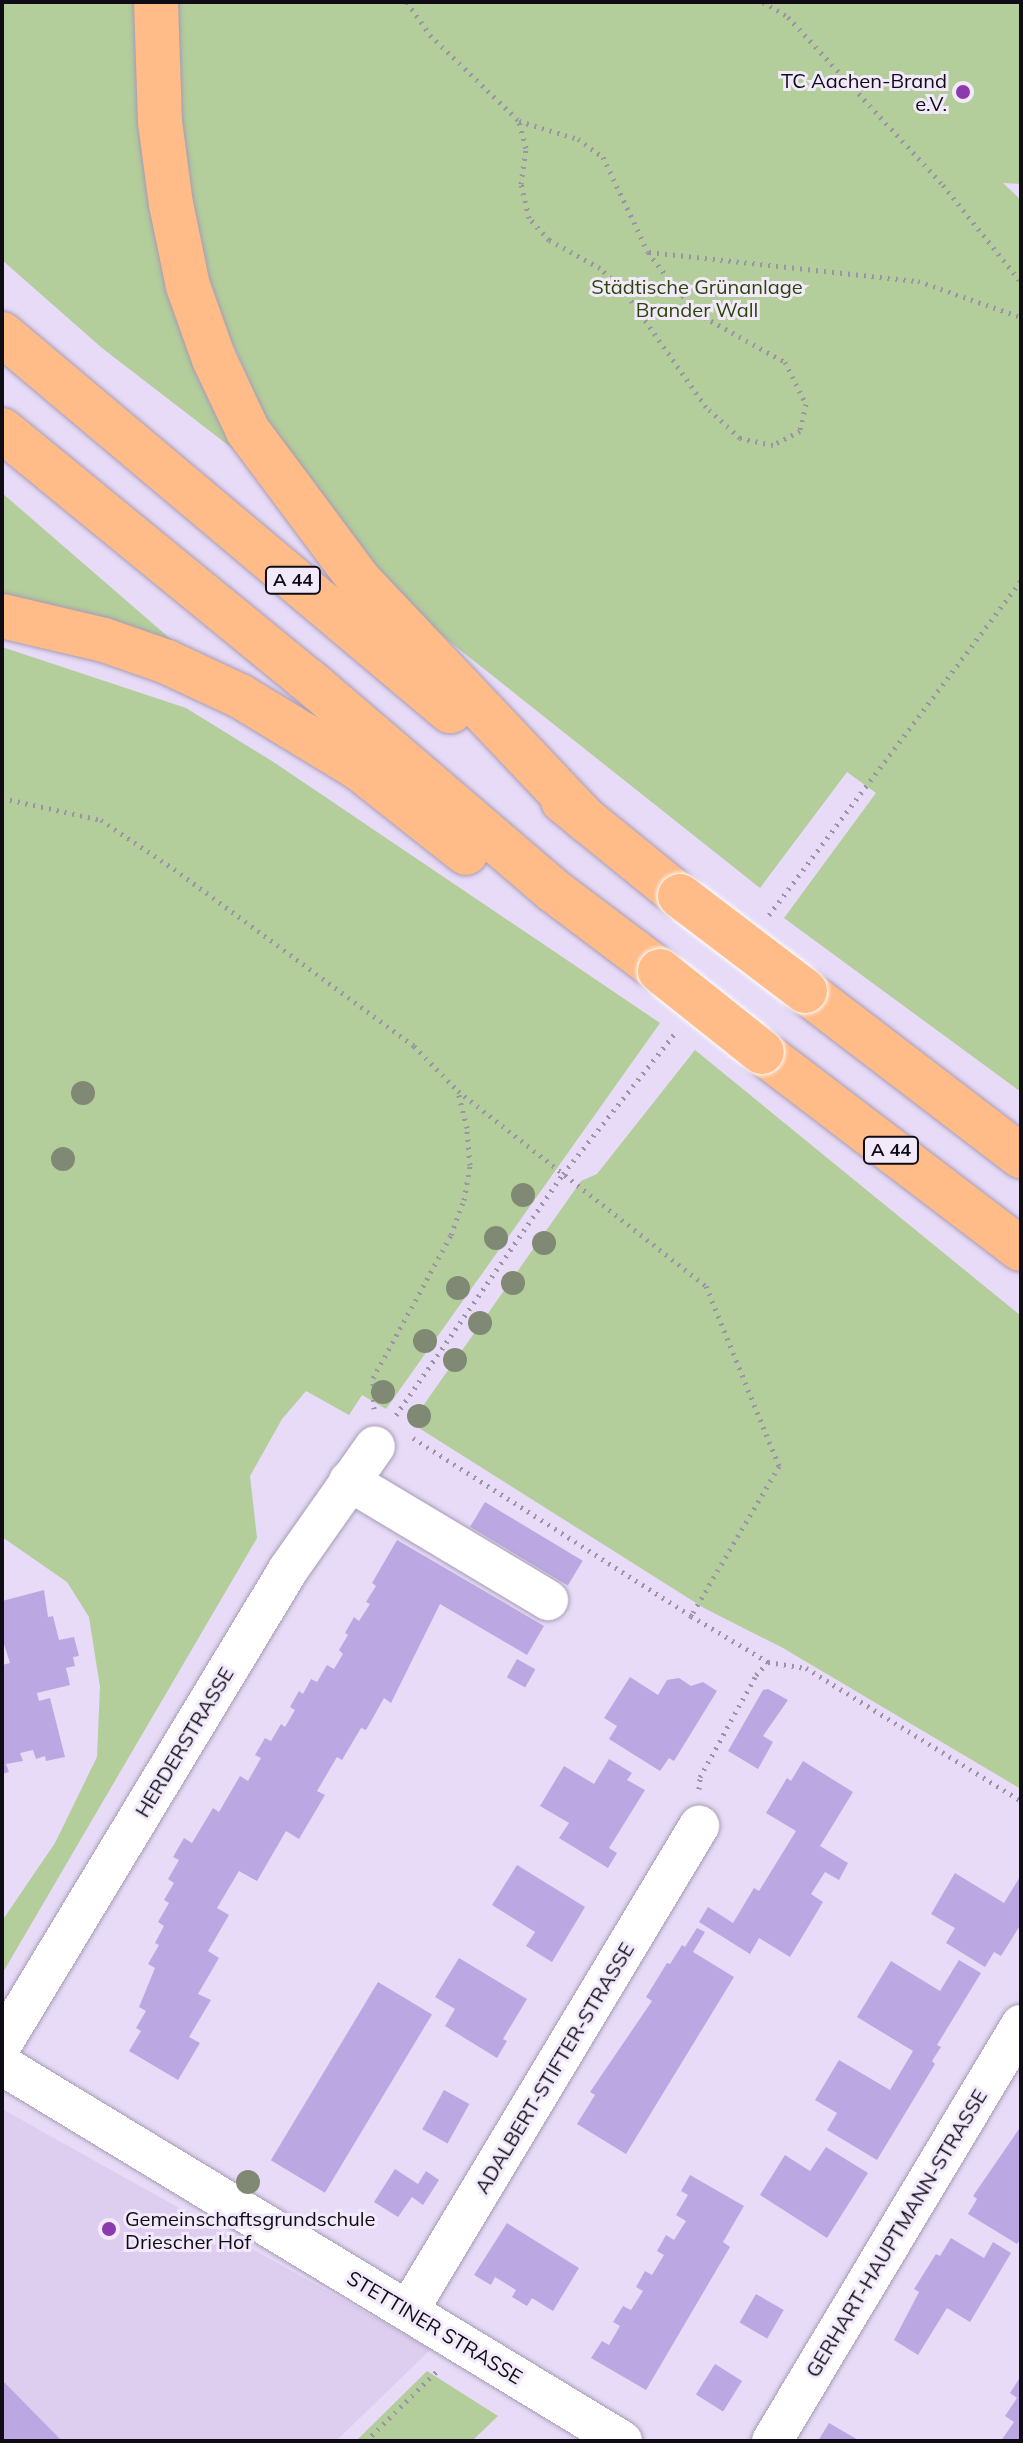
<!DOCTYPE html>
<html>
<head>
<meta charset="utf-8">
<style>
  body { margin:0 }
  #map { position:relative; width:1023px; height:2443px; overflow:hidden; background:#e7dbf7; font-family:Mulish,sans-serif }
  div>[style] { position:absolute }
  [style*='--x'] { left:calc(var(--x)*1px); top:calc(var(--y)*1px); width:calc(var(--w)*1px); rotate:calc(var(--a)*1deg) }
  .built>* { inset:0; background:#ddcdef }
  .green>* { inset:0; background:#b3cd9b }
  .building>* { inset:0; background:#bba8e2; transform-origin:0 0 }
  .path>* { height:5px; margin-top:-2.5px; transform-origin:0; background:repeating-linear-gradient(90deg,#9d93a9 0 2px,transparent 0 8px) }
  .roads { filter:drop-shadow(0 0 2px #a79bb5) drop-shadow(0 0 2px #a79bb5) }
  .minor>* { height:40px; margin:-20px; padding:0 20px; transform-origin:20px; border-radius:20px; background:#fff }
  .highway>* { height:44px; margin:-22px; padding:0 22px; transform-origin:22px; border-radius:22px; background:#fb8 }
  .bridges { filter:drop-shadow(0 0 2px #fff) drop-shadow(0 0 2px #fff) }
  .highway-bridge>* { height:44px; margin:-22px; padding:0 22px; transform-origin:22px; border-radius:22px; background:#fb8 }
  .trees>* { width:24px; height:24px; margin:-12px; border-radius:50%; background:#808974 }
  .dots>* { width:22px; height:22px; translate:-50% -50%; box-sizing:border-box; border:4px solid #f2eafb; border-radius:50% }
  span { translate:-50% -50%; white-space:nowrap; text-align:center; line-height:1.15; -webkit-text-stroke:6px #f2eafb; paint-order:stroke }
  .shield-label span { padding:2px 6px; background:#f2eafb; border:2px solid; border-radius:6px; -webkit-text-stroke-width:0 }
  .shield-label { font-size:18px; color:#100c15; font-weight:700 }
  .poi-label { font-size:20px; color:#100c15 }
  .right { translate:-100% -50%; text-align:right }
  .left { translate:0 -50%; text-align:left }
  .park-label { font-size:20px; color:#2c4608 }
  .street-label { font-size:20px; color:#100c15 }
  .frame { position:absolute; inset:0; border:4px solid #100c15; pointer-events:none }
</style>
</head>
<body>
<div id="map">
  <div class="built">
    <i style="clip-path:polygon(2px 2109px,431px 2349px,336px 2441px,2px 2441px)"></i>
  </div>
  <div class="green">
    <i style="clip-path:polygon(2px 2px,143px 2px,250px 462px,102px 348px,2px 260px)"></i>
    <i style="clip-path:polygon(169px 2px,1021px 2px,1021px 184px,1003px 183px,1021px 200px,1021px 1092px,784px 918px,876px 793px,847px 772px,760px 888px,411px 611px,276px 442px,204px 279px,173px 102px)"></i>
    <i style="clip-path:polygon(2px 493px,181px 648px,2px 602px)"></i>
    <i style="clip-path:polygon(2px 647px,186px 708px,272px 761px,660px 1023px,386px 1409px,362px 1395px,349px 1415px,306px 1391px,282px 1419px,250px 1476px,257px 1538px,2px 1974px,2px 1921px,55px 1843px,97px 1757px,100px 1687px,89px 1617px,67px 1582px,2px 1537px)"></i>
    <i style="clip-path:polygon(695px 1050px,1021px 1316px,1021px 1789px,783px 1648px,704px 1608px,411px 1423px,581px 1181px,597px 1174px)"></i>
    <i style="clip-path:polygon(427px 2371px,498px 2416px,472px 2441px,356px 2441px)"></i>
  </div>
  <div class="building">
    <i style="left:485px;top:1502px;width:114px;height:29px;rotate:31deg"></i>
    <i style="clip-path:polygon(397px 1540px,544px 1626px,527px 1655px,440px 1604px,391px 1703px,384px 1698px,366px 1730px,361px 1728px,342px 1760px,337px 1757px,317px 1791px,325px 1795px,299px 1839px,286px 1831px,257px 1881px,239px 1871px,217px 1908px,229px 1915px,208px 1951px,219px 1958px,198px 1994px,211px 2000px,189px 2037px,200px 2043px,178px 2080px,129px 2051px,141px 2031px,136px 2028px,146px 2011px,139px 2007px,155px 1968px,148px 1964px,159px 1945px,155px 1943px,164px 1926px,158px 1922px,169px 1903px,164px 1900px,174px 1883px,168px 1879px,179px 1860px,173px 1857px,184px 1838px,192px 1843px,213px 1808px,219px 1812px,240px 1776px,248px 1781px,261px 1758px,255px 1755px,265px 1738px,271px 1741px,281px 1724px,285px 1727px,295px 1710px,290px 1707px,299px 1691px,303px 1694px,311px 1679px,317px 1682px,327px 1665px,334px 1669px,343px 1654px,339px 1650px,348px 1635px,345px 1633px,354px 1617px,359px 1621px,370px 1604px,366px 1602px,376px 1586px,372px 1583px)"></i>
    <i style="clip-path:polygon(44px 1590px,48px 1617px,53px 1616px,59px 1640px,74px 1637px,79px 1656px,73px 1657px,75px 1666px,66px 1668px,70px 1685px,37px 1693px,39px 1701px,50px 1698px,65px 1757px,46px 1761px,45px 1756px,36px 1759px,33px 1750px,20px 1753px,23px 1761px,6px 1764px,9px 1772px,2px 1774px,2px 1665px,10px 1663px,2px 1638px,2px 1601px)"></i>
    <i style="left:517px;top:1659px;width:21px;height:21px;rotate:29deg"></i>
    <i style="clip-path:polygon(630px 1677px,658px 1695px,667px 1680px,679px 1678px,691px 1686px,703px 1682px,717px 1691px,674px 1761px,669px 1758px,660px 1771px,609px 1739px,617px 1726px,604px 1718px)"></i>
    <i style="clip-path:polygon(768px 1689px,788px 1700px,763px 1736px,773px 1742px,758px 1769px,728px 1751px,763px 1690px)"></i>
    <i style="clip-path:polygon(609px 1759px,632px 1773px,627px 1780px,645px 1790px,609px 1848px,617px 1853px,608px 1868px,559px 1838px,569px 1823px,540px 1806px,564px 1766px,594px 1784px)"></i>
    <i style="clip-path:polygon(803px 1761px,853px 1792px,820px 1846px,848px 1863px,839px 1880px,825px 1872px,811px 1894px,823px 1902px,790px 1957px,759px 1938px,750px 1954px,699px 1922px,708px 1907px,733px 1923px,754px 1888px,759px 1891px,796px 1831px,766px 1813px,787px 1778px,791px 1781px)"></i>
    <i style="clip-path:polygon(517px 1865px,585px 1907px,552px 1962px,526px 1946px,535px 1932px,492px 1905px)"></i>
    <i style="clip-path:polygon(955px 1873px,1004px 1903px,1021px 1875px,1021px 1924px,1001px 1956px,994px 1952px,985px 1967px,946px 1943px,955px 1928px,931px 1914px)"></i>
    <i style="clip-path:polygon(697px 1928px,705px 1932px,693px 1952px,734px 1977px,626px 2154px,577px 2124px,595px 2095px,590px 2092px,652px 2001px,646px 1997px,667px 1963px,670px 1964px,682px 1945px,685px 1947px)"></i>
    <i style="clip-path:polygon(459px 1958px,527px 1999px,503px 2039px,507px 2041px,497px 2058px,445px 2026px,455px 2009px,435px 1997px)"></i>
    <i style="clip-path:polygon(959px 1960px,981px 1973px,937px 2045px,941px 2047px,932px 2061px,935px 2064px,877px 2160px,827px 2130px,837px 2113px,815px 2100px,839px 2060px,890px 2090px,913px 2051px,857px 2017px,891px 1961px,940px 1991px)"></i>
    <i style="left:378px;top:1982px;width:63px;height:208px;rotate:31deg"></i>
    <i style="left:444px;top:2090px;width:29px;height:45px;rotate:29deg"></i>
    <i style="clip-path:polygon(1021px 2126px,1021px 2238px,1017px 2244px,968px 2214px,977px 2199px,973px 2196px)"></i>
    <i style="clip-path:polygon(826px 2147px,868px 2173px,827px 2238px,760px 2195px,785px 2155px,810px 2171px)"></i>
    <i style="clip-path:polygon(395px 2169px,418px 2184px,426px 2171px,439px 2180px,423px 2205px,412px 2197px,398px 2217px,374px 2202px)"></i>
    <i style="clip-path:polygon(690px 2175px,744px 2206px,723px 2242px,730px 2247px,646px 2390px,591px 2358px,602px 2341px,609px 2345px,620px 2326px,613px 2322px,623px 2306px,631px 2310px,643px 2291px,636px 2287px,645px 2271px,652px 2275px,664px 2255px,657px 2251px,666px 2235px,674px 2240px,686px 2221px,676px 2215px,688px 2195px,681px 2191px)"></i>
    <i style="clip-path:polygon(507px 2223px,579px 2268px,553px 2311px,532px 2298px,527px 2306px,512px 2297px,516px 2290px,495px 2277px,491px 2285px,474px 2275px)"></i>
    <i style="clip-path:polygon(951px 2238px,984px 2258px,993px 2242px,1011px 2253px,970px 2322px,947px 2308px,918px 2355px,894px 2340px,919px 2292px,914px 2289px,936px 2254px,940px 2256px)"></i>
    <i style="left:756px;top:2294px;width:32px;height:33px;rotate:30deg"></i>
    <i style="left:715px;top:2364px;width:32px;height:36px;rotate:32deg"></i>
    <i style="clip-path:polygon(1021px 2376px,1021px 2441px,1001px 2441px,1014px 2422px,1005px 2416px,1017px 2398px,1010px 2393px)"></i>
    <i style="clip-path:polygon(2px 2380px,62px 2441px,2px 2441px)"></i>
    <i style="clip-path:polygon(829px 2423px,860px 2441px,818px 2441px)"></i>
  </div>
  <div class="path">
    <i style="--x:407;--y:2;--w:40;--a:55.1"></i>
    <i style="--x:430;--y:35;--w:124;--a:44"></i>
    <i style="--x:519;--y:121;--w:62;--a:17"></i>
    <i style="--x:578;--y:139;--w:31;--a:36"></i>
    <i style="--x:603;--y:157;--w:105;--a:64.7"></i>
    <i style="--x:648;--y:252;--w:48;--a:52.7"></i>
    <i style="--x:677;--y:290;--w:38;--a:45"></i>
    <i style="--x:704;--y:317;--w:93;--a:29.1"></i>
    <i style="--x:785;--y:362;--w:47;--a:63.4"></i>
    <i style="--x:806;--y:404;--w:28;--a:103"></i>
    <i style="--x:800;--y:431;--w:30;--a:153"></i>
    <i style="--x:773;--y:445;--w:34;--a:-168"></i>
    <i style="--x:740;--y:438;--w:46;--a:-137.6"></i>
    <i style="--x:706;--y:407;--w:144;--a:-125.1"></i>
    <i style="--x:623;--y:289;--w:31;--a:-138"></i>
    <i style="--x:600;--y:268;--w:58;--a:-151.2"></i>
    <i style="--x:549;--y:240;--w:30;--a:-132"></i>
    <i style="--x:529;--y:218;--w:35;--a:-103"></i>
    <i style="--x:521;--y:184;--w:36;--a:-82"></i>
    <i style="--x:526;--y:148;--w:28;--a:-105"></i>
    <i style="--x:763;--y:2;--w:29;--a:31"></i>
    <i style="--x:788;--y:17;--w:229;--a:47.3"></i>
    <i style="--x:943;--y:185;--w:124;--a:51.2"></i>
    <i style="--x:649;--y:252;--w:271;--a:6.2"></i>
    <i style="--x:918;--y:281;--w:109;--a:19.3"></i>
    <i style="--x:2;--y:798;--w:101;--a:12.5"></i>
    <i style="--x:101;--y:820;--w:88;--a:33.9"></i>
    <i style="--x:174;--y:869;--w:298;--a:36.4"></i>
    <i style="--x:414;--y:1046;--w:63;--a:45.6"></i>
    <i style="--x:458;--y:1091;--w:315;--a:38.2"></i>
    <i style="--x:706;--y:1286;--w:194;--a:67.9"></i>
    <i style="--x:779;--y:1466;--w:174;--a:120.4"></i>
    <i style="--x:769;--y:915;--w:419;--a:-53"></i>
    <i style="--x:374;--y:1409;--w:31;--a:-92"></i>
    <i style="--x:373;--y:1378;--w:163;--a:-61.4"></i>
    <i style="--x:451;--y:1235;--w:37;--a:-70"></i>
    <i style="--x:464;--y:1200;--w:36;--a:-80"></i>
    <i style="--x:470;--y:1165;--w:37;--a:-95"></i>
    <i style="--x:467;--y:1128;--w:38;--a:-104"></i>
    <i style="--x:396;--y:1415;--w:293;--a:-55.3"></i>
    <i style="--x:563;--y:1174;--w:180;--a:-51.5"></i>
    <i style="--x:413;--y:1438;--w:330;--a:32.6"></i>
    <i style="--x:691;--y:1616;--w:90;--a:30.9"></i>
    <i style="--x:768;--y:1662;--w:38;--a:9"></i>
    <i style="--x:806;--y:1668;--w:253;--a:31.7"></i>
    <i style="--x:699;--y:1789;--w:12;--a:-85"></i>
    <i style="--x:700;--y:1777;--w:116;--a:-61.2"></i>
    <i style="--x:756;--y:1675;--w:18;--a:-47"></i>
    <i style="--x:366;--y:2441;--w:100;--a:-44.6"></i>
  </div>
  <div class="roads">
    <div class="minor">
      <i style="--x:349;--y:1481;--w:232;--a:30.9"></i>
      <i style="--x:2;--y:2044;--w:554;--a:-58.89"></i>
      <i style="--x:288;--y:1570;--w:151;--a:-54.9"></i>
      <i style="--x:2;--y:2065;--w:725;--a:31.23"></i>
      <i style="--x:408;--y:2311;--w:566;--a:-59.04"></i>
      <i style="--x:772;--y:2441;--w:485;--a:-59.1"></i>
    </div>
    <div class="highway">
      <i style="--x:156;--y:2;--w:120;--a:88.1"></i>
      <i style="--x:160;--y:122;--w:83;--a:82.4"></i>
      <i style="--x:171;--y:204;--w:84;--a:78.3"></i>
      <i style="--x:188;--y:286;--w:77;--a:70.4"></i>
      <i style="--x:214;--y:359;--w:80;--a:64.7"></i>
      <i style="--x:248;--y:431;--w:187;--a:53.3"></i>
      <i style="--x:360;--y:581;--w:330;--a:46.6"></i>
      <i style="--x:2;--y:334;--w:586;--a:40.08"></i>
      <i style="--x:2;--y:430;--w:397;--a:39.3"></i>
      <i style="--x:309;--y:681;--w:323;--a:40.6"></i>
      <i style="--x:554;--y:891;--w:133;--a:37"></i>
      <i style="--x:2;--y:616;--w:105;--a:13.2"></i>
      <i style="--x:104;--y:640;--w:67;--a:19.2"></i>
      <i style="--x:167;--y:662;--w:81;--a:25"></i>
      <i style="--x:240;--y:696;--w:140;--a:31.3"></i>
      <i style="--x:360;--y:769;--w:135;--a:38.4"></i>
      <i style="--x:563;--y:801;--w:151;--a:39.1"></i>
      <i style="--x:805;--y:991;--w:272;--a:37.4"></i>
      <i style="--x:762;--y:1052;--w:325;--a:37.3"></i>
    </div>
  </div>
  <div class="bridges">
    <div class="highway-bridge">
      <i style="--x:680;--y:896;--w:157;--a:37.2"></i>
      <i style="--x:660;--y:971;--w:130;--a:38.5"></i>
    </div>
  </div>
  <div class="trees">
    <i style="left:83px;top:1093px"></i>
    <i style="left:63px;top:1159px"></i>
    <i style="left:523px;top:1195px"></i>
    <i style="left:496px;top:1238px"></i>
    <i style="left:544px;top:1243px"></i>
    <i style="left:513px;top:1283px"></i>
    <i style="left:458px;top:1288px"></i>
    <i style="left:480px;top:1323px"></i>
    <i style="left:425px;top:1341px"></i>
    <i style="left:455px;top:1360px"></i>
    <i style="left:383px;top:1392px"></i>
    <i style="left:419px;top:1416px"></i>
    <i style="left:248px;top:2182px"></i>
  </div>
  <div class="dots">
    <i style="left:963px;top:92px;background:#8b3bab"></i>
    <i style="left:109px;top:2229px;background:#8b3bab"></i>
  </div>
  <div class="shield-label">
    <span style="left:293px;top:580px">A 44</span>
    <span style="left:891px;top:1150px">A 44</span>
  </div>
  <div class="poi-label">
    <span class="right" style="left:947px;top:92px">TC Aachen-Brand<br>e.V.</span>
    <span class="left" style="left:125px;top:2230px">Gemeinschaftsgrundschule<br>Driescher Hof</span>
  </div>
  <div class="park-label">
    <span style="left:697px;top:298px">Städtische Grünanlage<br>Brander Wall</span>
  </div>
  <div class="street-label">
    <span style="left:184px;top:1742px;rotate:-59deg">HERDERSTRASSE</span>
    <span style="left:554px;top:2068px;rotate:-59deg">ADALBERT-STIFTER-STRASSE</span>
    <span style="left:896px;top:2233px;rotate:-59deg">GERHART-HAUPTMANN-STRASSE</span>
    <span style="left:435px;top:2327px;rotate:31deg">STETTINER STRASSE</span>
  </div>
  <div class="frame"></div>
</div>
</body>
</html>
